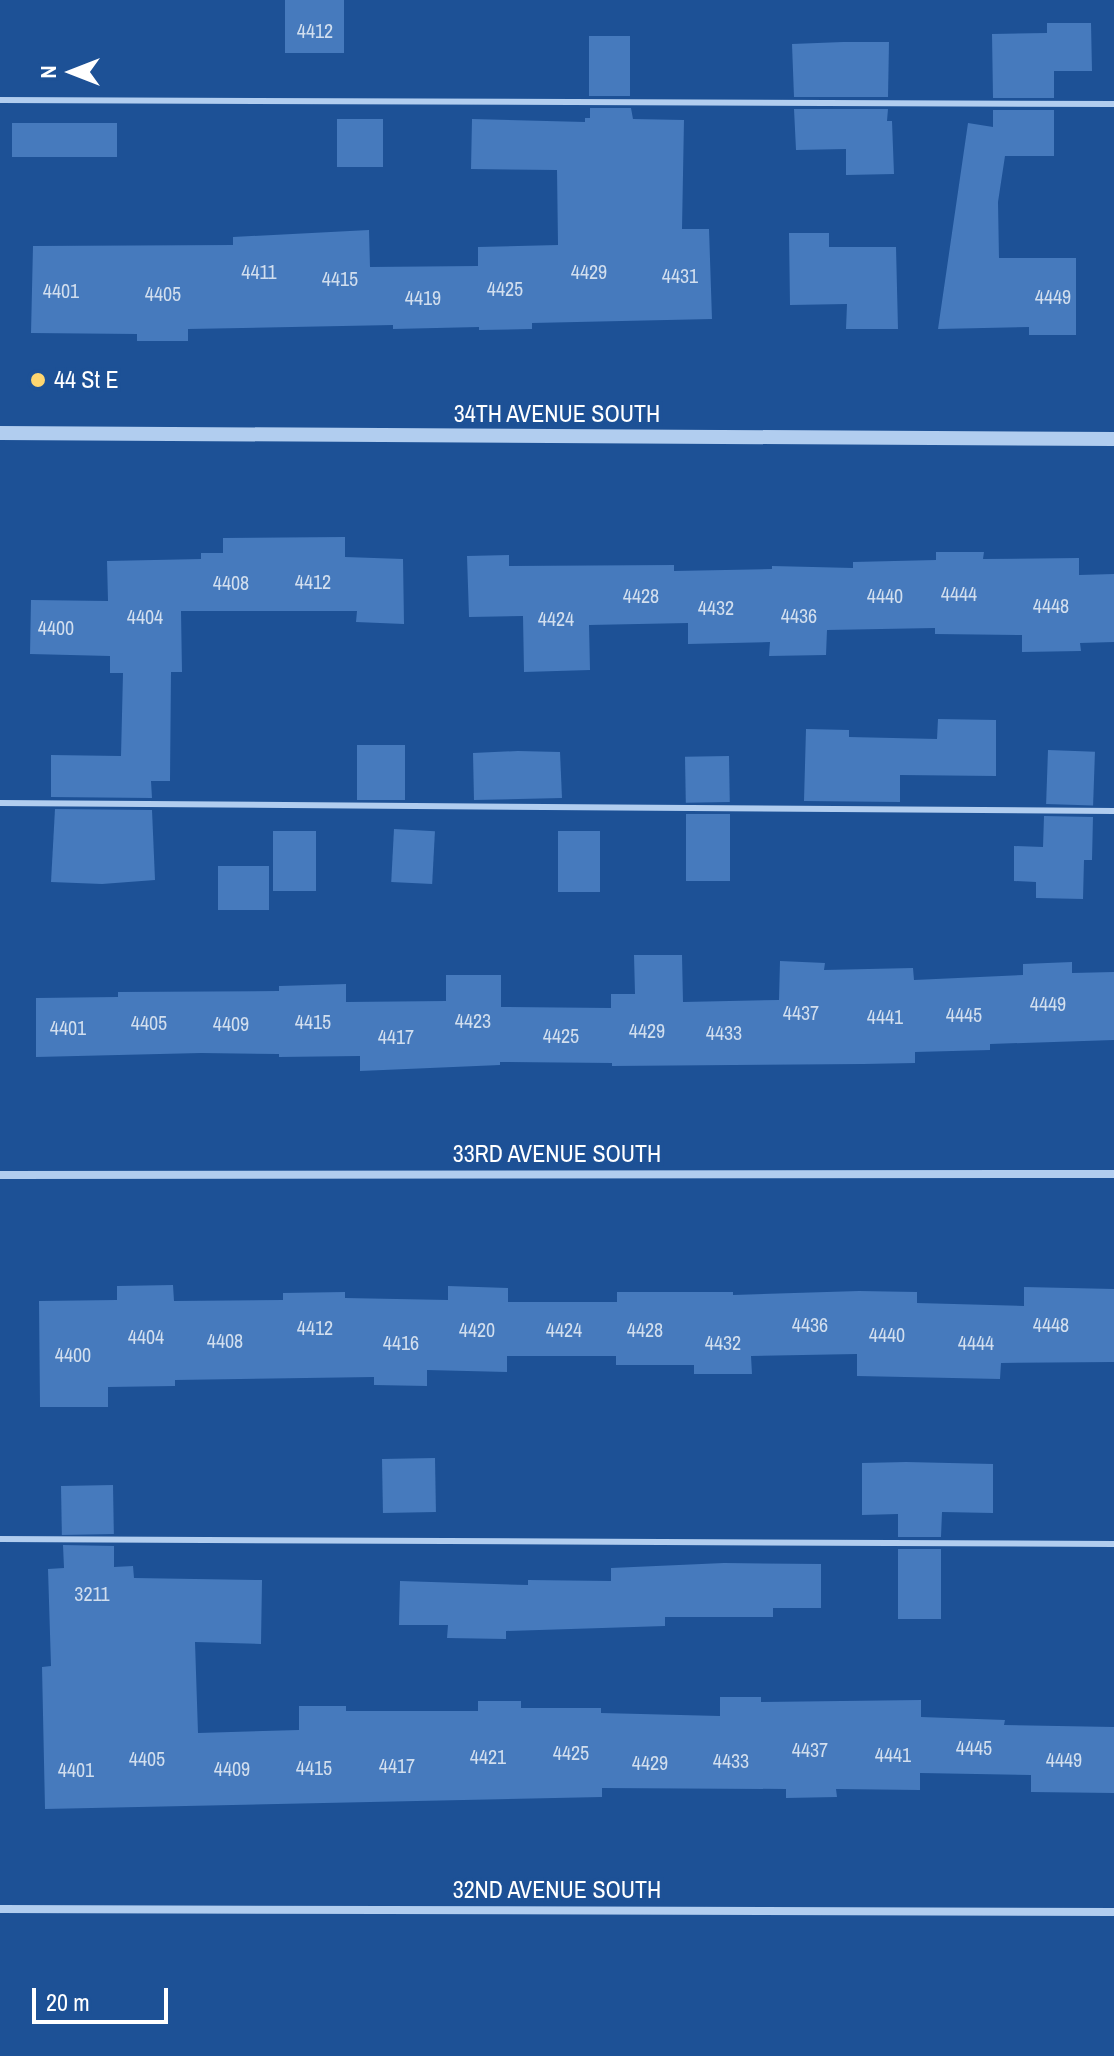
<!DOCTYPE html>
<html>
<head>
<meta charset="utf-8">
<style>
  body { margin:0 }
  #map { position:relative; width:1114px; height:2056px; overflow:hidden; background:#1d5196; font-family:"Archivo Narrow",sans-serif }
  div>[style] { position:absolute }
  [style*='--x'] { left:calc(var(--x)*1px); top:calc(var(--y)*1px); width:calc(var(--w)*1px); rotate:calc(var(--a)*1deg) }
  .building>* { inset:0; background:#467abd; transform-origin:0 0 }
  .service>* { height:6px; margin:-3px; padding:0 3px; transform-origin:3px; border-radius:3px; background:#b1cdef }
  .minor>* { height:8px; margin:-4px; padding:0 4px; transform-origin:4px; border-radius:4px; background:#b1cdef }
  .tertiary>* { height:14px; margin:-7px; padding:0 7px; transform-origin:7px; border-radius:7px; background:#b1cdef }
  .dots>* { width:22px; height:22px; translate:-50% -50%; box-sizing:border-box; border:4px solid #1d5196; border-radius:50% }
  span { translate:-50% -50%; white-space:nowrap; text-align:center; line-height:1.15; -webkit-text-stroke:7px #1d5196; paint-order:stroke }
  .number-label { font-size:20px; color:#d1deee }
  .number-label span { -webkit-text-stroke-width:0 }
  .poi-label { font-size:24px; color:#fff }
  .left { translate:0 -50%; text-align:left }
  .street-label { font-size:24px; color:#fff }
  .north { position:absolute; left:32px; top:32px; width:80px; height:80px; -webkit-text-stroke:6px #1d5196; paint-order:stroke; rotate:270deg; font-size:22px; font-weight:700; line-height:32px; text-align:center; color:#fff }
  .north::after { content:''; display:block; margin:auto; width:28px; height:36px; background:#fff; clip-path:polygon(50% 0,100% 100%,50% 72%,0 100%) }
  .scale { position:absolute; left:32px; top:1988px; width:136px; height:36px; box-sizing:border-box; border:4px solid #fff; border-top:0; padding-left:10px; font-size:24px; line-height:28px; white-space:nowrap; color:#fff; -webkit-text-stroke:6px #1d5196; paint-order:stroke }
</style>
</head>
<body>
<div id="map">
  <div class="building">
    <i style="left:285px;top:0;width:59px;height:53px"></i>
    <i style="clip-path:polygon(1047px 23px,1091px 23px,1092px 71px,1054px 71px,1054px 98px,993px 98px,992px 34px,1047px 33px)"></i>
    <i style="left:589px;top:36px;width:41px;height:60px"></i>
    <i style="clip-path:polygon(843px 42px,889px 42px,888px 97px,794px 97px,792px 44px)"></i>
    <i style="clip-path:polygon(590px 108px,631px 108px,633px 119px,684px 120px,682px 229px,709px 229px,712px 319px,532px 323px,532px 329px,479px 330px,479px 327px,393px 329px,393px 325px,188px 329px,188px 341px,137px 341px,137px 334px,31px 333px,33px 246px,233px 245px,233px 237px,369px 230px,370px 267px,478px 266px,478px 247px,558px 245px,557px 170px,471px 169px,472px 119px,585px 122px,585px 118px,590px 118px)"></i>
    <i style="clip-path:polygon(794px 109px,888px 109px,887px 121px,892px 121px,894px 174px,846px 175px,846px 149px,796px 150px)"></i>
    <i style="clip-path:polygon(993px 110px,1054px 110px,1054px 156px,1005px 156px,998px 202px,999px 258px,1076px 258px,1076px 335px,1029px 335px,1029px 327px,938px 329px,968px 123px,993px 127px)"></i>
    <i style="left:383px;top:119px;width:48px;height:46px;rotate:90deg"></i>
    <i style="left:117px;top:123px;width:34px;height:105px;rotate:90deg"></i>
    <i style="clip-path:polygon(789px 233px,829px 233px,829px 247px,896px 247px,898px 329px,846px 329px,847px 304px,790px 305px)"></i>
    <i style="clip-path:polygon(345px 537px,345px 557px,403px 559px,404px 624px,356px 622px,357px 611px,181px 611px,182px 672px,171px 672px,170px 781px,151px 781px,152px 798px,51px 797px,51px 755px,121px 756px,123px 673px,110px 673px,110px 656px,30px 654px,31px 600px,108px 601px,107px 561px,201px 559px,201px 553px,223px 553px,223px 538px)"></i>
    <i style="clip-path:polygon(936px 552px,984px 552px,983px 559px,1079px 558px,1079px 575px,1114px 574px,1114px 642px,1080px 643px,1081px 651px,1022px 652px,1022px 635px,935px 634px,935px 628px,827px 630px,826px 655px,769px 656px,770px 642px,688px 644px,688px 623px,589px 625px,590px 670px,524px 672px,523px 616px,469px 617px,467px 556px,509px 555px,509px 566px,674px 565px,674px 571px,772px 569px,772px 566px,853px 568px,853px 562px,936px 560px)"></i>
    <i style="clip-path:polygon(938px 719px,996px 720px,996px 776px,900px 775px,900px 802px,804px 801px,806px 729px,849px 730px,849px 737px,937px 739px)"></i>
    <i style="left:357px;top:745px;width:48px;height:55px"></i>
    <i style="left:1048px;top:750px;width:47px;height:54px;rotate:2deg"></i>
    <i style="clip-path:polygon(518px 751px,560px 752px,562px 798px,474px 800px,473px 753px)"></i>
    <i style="left:729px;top:756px;width:46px;height:44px;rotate:89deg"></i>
    <i style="clip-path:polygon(55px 809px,152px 810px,155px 880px,102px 884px,51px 882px)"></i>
    <i style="left:686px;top:814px;width:44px;height:67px"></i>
    <i style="clip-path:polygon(1044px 816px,1093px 817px,1092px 860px,1084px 860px,1083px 899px,1036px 898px,1036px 882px,1014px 881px,1014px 846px,1043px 847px)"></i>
    <i style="left:394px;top:829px;width:41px;height:53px;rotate:3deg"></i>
    <i style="left:273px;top:831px;width:43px;height:60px"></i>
    <i style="left:558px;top:831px;width:42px;height:61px"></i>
    <i style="left:218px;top:866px;width:51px;height:44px"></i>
    <i style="clip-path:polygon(634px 955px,682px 955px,683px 1002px,779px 1000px,780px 961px,825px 963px,824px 970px,913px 968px,914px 980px,1023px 975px,1023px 964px,1072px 962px,1072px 973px,1114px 972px,1114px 1040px,990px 1044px,990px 1050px,915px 1052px,915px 1063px,863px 1064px,612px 1066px,612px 1063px,500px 1062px,500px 1065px,360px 1071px,360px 1056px,279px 1057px,279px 1054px,201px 1053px,36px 1057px,36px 998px,118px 997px,118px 992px,279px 991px,279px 986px,346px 984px,346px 1002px,446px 1001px,446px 975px,501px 975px,501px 1007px,611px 1008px,611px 994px,635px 994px)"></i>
    <i style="clip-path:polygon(173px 1285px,174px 1301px,283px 1300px,283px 1293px,345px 1292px,345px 1298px,448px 1300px,448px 1286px,508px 1288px,508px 1302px,617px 1302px,617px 1292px,733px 1292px,733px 1295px,859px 1291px,917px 1292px,917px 1303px,1024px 1306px,1024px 1287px,1114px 1289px,1114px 1362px,1001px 1363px,1000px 1379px,857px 1376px,857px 1354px,751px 1356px,752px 1374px,694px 1374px,694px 1365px,616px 1365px,616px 1356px,507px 1356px,507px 1372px,427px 1370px,427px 1386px,374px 1385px,374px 1377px,175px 1380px,175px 1386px,108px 1387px,108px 1407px,40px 1407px,39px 1301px,117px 1300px,117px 1286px)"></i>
    <i style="left:435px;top:1458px;width:54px;height:53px;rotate:89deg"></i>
    <i style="clip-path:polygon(906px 1462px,993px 1464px,993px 1513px,942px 1512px,941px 1537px,898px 1537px,898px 1514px,862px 1515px,862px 1463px)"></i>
    <i style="left:113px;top:1485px;width:49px;height:52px;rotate:89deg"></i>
    <i style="clip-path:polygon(63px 1545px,114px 1546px,114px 1567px,133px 1566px,134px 1578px,262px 1580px,261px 1644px,195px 1642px,198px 1733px,299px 1730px,299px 1706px,346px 1706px,346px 1711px,478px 1711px,478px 1701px,521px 1701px,521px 1708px,601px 1708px,601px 1713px,720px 1716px,720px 1697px,761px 1697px,761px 1702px,921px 1700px,921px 1717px,1005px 1720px,1004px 1725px,1114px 1727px,1114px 1793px,1031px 1792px,1031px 1775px,920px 1773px,920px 1790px,836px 1789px,837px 1797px,786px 1798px,786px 1789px,602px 1788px,602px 1797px,45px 1809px,42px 1667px,51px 1666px,48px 1569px,64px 1568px)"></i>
    <i style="left:898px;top:1549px;width:43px;height:70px"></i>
    <i style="clip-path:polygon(724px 1563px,821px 1564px,821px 1608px,773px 1608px,773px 1617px,665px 1617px,665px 1626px,506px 1631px,506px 1639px,447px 1638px,448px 1625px,399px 1625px,400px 1581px,528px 1585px,528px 1580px,611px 1581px,611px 1568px)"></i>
  </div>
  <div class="service">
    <i style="--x:0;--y:100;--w:1114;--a:0.21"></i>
    <i style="--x:0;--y:803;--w:1114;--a:0.41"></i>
    <i style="--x:0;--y:1539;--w:1114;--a:0.26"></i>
  </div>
  <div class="minor">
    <i style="--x:0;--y:1175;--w:1114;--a:-0.05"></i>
    <i style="--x:0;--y:1909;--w:1114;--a:0.15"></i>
  </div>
  <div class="tertiary">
    <i style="--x:0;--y:433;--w:1114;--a:0.31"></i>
  </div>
  <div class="dots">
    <i style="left:38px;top:380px;background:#fed670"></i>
  </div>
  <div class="number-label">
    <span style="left:315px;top:30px">4412</span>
    <span style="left:259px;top:271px">4411</span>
    <span style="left:589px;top:271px">4429</span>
    <span style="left:680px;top:275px">4431</span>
    <span style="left:340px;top:278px">4415</span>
    <span style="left:505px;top:288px">4425</span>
    <span style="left:61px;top:290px">4401</span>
    <span style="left:163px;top:293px">4405</span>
    <span style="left:1053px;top:296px">4449</span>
    <span style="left:423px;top:297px">4419</span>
    <span style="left:313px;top:581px">4412</span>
    <span style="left:231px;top:582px">4408</span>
    <span style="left:959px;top:593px">4444</span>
    <span style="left:641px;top:595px">4428</span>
    <span style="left:885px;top:595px">4440</span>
    <span style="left:1051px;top:605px">4448</span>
    <span style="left:716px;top:607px">4432</span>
    <span style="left:799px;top:615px">4436</span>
    <span style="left:145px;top:616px">4404</span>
    <span style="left:556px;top:618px">4424</span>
    <span style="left:56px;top:627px">4400</span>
    <span style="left:1048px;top:1003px">4449</span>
    <span style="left:801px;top:1012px">4437</span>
    <span style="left:964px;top:1014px">4445</span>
    <span style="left:885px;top:1016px">4441</span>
    <span style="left:473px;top:1020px">4423</span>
    <span style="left:313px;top:1021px">4415</span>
    <span style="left:149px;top:1022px">4405</span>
    <span style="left:231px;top:1023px">4409</span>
    <span style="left:68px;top:1027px">4401</span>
    <span style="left:647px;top:1030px">4429</span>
    <span style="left:724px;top:1032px">4433</span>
    <span style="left:561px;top:1035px">4425</span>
    <span style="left:396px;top:1036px">4417</span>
    <span style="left:810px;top:1324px">4436</span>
    <span style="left:1051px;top:1324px">4448</span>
    <span style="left:315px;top:1327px">4412</span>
    <span style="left:477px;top:1329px">4420</span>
    <span style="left:564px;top:1329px">4424</span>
    <span style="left:645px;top:1329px">4428</span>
    <span style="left:887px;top:1334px">4440</span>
    <span style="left:146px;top:1336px">4404</span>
    <span style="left:225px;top:1340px">4408</span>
    <span style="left:401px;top:1342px">4416</span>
    <span style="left:723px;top:1342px">4432</span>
    <span style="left:976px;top:1342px">4444</span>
    <span style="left:73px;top:1354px">4400</span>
    <span style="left:92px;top:1593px">3211</span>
    <span style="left:974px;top:1747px">4445</span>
    <span style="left:810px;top:1749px">4437</span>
    <span style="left:571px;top:1752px">4425</span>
    <span style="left:893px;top:1754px">4441</span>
    <span style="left:488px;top:1756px">4421</span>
    <span style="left:147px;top:1758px">4405</span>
    <span style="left:1064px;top:1759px">4449</span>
    <span style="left:731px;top:1760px">4433</span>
    <span style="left:650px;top:1762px">4429</span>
    <span style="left:397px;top:1765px">4417</span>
    <span style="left:314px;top:1767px">4415</span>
    <span style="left:232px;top:1768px">4409</span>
    <span style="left:76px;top:1769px">4401</span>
  </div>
  <div class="poi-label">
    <span class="left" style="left:54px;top:380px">44 St E</span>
  </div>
  <div class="street-label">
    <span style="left:557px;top:414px">34TH AVENUE SOUTH</span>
    <span style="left:557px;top:1154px">33RD AVENUE SOUTH</span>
    <span style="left:557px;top:1890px">32ND AVENUE SOUTH</span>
  </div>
  <div class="north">N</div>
  <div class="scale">20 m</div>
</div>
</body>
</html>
